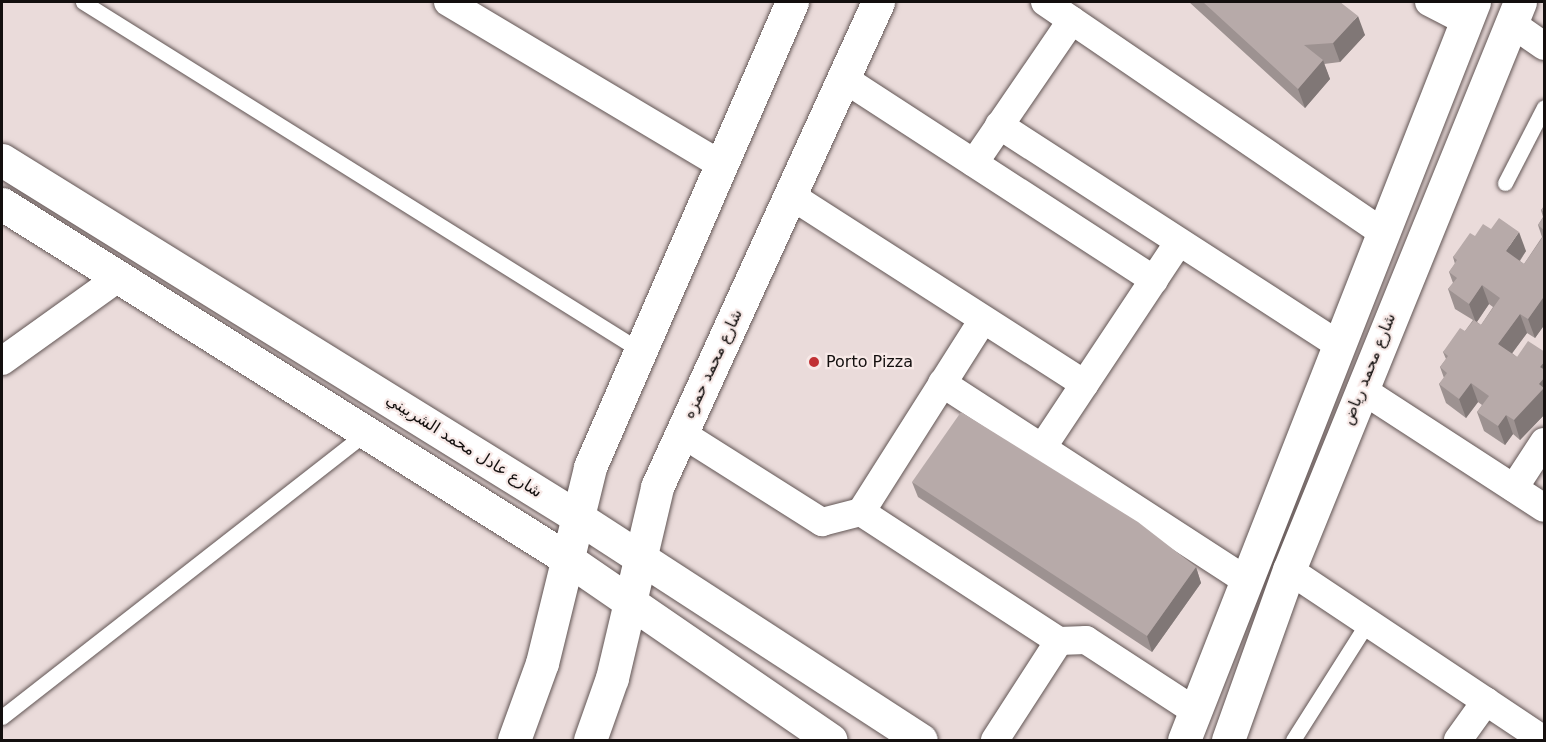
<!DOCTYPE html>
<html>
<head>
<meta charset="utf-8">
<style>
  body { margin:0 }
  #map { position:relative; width:1546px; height:742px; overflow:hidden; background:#eadbda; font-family:"DejaVu Sans",Vazirmatn,sans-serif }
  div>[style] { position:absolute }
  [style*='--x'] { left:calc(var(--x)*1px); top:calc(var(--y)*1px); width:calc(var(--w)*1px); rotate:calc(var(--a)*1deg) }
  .roads { filter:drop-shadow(0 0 2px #615554) drop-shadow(0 0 2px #615554) }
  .service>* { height:15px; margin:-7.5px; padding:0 7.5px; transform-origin:7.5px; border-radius:7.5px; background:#fff }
  .minor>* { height:28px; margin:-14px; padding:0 14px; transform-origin:14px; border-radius:14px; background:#fff }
  .tertiary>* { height:33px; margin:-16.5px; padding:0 16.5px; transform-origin:16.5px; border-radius:16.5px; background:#fff }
  .wall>* { inset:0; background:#9d9291 }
  .shaded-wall>* { inset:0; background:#807776 }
  .building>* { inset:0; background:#b7aaa9 }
  .dots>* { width:16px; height:16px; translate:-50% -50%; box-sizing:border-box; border:3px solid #f7e9e7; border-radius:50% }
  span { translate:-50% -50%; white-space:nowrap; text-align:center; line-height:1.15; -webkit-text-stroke:4.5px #f7e9e7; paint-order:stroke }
  .poi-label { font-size:16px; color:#130f0e }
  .left { translate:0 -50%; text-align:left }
  .street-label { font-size:16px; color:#130f0e }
  .frame { position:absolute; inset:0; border:3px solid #130f0e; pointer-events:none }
</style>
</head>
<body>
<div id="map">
  <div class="roads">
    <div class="service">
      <i style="--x:83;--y:2;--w:658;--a:32.02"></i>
      <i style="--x:1505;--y:183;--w:85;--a:-62.8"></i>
      <i style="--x:2;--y:717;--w:459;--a:-38"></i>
      <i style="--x:1293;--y:740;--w:140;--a:-57.6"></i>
    </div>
    <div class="minor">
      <i style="--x:448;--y:2;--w:318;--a:30.8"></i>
      <i style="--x:1045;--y:2;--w:408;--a:34.3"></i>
      <i style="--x:1429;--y:2;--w:42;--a:27.2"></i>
      <i style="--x:1511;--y:23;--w:40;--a:34.9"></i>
      <i style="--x:843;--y:78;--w:371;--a:33"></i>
      <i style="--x:999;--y:125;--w:403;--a:32.9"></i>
      <i style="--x:974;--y:163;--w:173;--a:-55.6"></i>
      <i style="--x:790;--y:195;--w:350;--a:32.7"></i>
      <i style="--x:2;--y:361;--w:143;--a:-35.6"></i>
      <i style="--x:942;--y:383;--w:361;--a:33"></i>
      <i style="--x:1361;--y:389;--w:218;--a:33"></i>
      <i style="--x:681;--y:433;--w:167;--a:32.3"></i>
      <i style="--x:822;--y:522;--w:40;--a:-14.4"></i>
      <i style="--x:861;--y:512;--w:227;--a:-57.6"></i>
      <i style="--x:1042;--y:448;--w:247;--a:-56.4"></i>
      <i style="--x:1514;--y:488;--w:55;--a:-56.9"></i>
      <i style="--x:861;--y:512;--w:236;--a:33.1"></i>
      <i style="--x:1059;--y:641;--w:27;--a:-2"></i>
      <i style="--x:1086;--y:640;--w:130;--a:33.1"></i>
      <i style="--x:1289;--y:570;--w:306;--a:33.7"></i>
      <i style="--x:995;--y:740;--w:118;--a:-57.1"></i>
      <i style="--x:1458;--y:740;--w:48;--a:-54.3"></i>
    </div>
    <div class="tertiary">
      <i style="--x:2;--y:160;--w:675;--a:31.81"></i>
      <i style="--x:576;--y:516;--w:411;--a:33"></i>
      <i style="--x:2;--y:204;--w:666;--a:32.11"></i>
      <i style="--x:566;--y:558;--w:321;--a:34.5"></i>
      <i style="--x:514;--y:740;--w:82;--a:-70"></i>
      <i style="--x:542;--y:663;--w:202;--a:-76.2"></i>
      <i style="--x:590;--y:467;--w:507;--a:-66.52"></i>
      <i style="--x:590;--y:740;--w:66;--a:-70.5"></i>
      <i style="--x:612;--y:678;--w:196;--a:-76.7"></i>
      <i style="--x:657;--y:487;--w:533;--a:-65.5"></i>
      <i style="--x:1184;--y:740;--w:793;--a:-68.55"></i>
      <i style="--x:1228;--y:740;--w:181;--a:-70.3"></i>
      <i style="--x:1289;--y:570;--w:613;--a:-67.87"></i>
    </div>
  </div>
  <div class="wall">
    <i style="clip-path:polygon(1189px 2px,1340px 2px,1365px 35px,1340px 62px,1324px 64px,1330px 79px,1305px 108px)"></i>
    <i style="clip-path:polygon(evenodd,1545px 205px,1545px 324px,1535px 338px,1527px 333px,1512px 353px,1517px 357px,1545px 352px,1545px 414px,1520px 440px,1513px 434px,1505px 445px,1484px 431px,1477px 412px,1482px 405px,1478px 402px,1466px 418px,1446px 403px,1439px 384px,1444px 378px,1440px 367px,1446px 359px,1443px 352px,1465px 331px,1473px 320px,1455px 309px,1448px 289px,1453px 283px,1449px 272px,1455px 264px,1453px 257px,1475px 236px,1526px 251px,1520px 261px,1524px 264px,1542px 237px,1538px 225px,1543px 217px,1541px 210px,1545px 205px,1489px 304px,1493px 307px,1481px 325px,1477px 322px,1489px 304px)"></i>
    <i style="clip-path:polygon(912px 482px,1196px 567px,1201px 583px,1152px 652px,918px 497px)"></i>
  </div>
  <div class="shaded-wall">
    <i style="clip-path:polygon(1358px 16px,1365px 35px,1340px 62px,1333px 43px)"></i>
    <i style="clip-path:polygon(1323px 60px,1330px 79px,1305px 108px,1298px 89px)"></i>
    <i style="clip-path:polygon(1519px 232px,1526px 251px,1513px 270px,1506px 251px)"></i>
    <i style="clip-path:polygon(1482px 285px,1489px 304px,1476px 323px,1469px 304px)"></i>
    <i style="clip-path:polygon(1545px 295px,1545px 324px,1535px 338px,1528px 319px)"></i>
    <i style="clip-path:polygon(1520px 314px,1527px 333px,1505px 363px,1498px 344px)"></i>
    <i style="clip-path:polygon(1545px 361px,1545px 414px,1520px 440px,1514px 420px,1539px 384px,1540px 367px)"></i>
    <i style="clip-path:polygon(1471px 383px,1478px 402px,1466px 418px,1459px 399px)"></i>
    <i style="clip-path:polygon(1506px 415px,1513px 434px,1505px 445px,1498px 426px)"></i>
    <i style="clip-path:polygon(1196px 567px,1201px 583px,1152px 652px,1147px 636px)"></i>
  </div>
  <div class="building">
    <i style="clip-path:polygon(1203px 2px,1340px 2px,1358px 16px,1333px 43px,1304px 45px,1323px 60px,1298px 89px)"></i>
    <i style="clip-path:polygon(1545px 205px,1545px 212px,1541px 210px)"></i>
    <i style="clip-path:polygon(1545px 215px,1545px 231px,1538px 225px)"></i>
    <i style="clip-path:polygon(1499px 218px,1519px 232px,1506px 251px,1524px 264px,1545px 234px,1545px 295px,1528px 319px,1520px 314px,1498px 344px,1517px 357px,1528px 341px,1545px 352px,1545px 361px,1540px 367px,1545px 370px,1545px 377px,1539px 384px,1544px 388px,1514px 420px,1506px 415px,1498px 426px,1477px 412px,1489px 396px,1471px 383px,1459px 399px,1439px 384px,1447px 373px,1440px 367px,1448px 356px,1443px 352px,1460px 328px,1465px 331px,1474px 320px,1481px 325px,1500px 298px,1482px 285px,1469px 304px,1448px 289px,1457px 278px,1449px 272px,1457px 260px,1453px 257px,1470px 233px,1475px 236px,1483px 224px,1491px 229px)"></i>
    <i style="clip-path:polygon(961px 412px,1138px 522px,1196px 567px,1147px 636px,912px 482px)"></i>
  </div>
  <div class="dots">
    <i style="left:814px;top:362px;background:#c13134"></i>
  </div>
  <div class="poi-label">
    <span class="left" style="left:826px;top:362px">Porto Pizza</span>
  </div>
  <div class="street-label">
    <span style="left:713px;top:364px;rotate:-65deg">شارع محمد حمزه</span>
    <span style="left:1369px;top:369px;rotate:-68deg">شارع محمد رياض</span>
    <span style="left:464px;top:446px;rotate:32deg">شارع عادل محمد الشربيني</span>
  </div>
  <div class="frame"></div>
</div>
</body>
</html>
